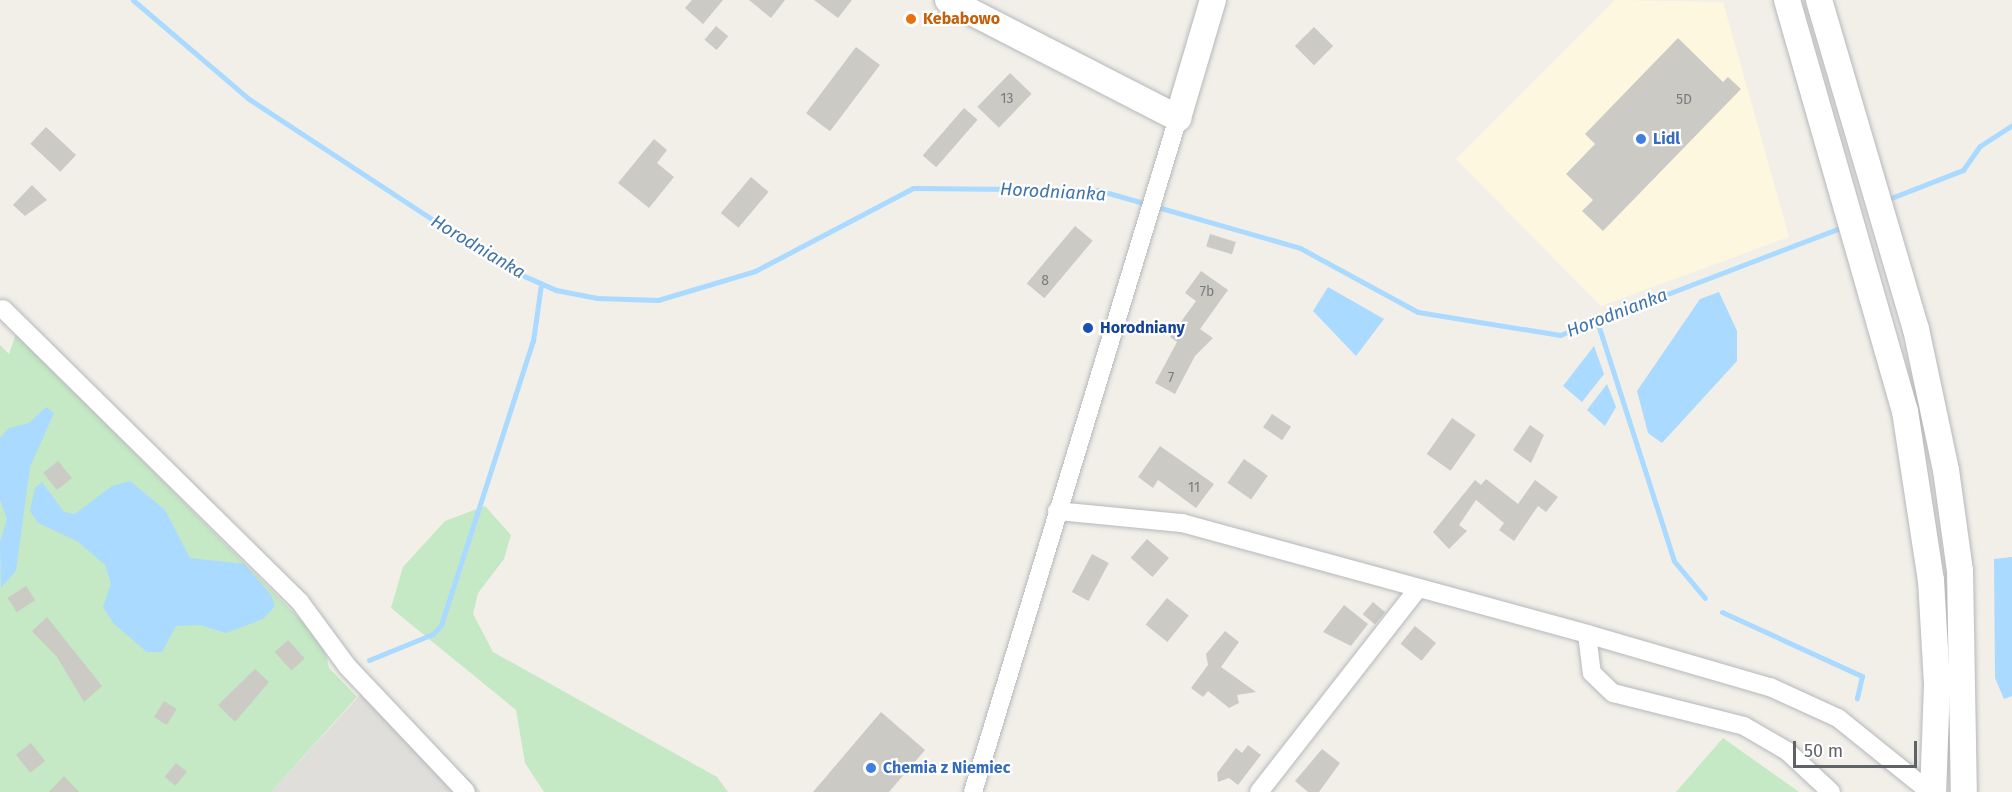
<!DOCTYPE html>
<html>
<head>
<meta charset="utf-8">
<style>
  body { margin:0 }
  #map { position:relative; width:2012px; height:792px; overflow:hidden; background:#f1efe8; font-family:"Fira Sans",sans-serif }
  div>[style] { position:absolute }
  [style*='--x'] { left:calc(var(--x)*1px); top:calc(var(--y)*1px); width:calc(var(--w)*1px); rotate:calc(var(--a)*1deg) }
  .commercial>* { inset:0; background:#fef7e0 }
  .industrial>* { inset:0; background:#e0deda }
  .green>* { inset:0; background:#c5e8c5 }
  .water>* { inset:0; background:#aadaff }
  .stream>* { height:5px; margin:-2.5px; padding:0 2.5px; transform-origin:2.5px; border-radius:2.5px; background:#aadaff }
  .building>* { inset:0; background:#cccac5; transform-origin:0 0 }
  .roads { filter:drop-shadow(0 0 2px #b5b8bc) drop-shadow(0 0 2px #b5b8bc) }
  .street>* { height:18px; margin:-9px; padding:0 9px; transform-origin:9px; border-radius:9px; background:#fff }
  .secondary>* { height:26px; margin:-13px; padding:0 13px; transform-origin:13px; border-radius:13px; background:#fff }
  .dots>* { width:16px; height:16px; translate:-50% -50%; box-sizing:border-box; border:3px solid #fff; border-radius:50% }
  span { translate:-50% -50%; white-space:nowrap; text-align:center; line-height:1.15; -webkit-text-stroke:4.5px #fff; paint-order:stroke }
  .number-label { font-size:14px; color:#7a7d7f }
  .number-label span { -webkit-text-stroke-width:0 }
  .food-label { font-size:16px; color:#c56008; font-weight:700 }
  .left { translate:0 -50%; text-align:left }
  .shop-label { font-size:16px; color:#366cbe; font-weight:700 }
  .transit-label { font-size:16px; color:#164399; font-weight:700 }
  .water-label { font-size:18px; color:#4174aa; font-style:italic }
  .scale { position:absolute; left:1793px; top:741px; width:124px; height:27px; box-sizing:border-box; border:3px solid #5f6368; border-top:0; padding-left:8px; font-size:18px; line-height:21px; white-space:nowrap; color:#5f6368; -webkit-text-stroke:4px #fff; paint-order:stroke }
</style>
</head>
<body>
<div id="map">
  <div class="commercial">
    <i style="clip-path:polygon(1615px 0,1723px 2px,1789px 237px,1601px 306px,1456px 159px)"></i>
  </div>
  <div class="industrial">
    <i style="clip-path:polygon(372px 682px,481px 792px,271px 792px)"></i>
  </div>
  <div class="green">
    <i style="clip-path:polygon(16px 334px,323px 642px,329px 668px,357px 697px,271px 792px,0 792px,0 345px,9px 354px)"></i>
    <i style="clip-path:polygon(485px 506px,511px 535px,504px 559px,478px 593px,473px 614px,493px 652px,717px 777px,728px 792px,544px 792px,525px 763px,516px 710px,391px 608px,403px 567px,445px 521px)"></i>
    <i style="clip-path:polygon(1723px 738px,1799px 792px,1676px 792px)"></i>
  </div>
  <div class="water">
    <i style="clip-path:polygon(1328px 287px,1384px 319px,1356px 356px,1313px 311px)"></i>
    <i style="clip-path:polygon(1719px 292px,1737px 331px,1737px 361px,1662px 443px,1648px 433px,1637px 391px,1700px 299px)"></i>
    <i style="clip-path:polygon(1594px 346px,1604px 374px,1582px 402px,1563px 386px)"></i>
    <i style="clip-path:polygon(1607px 384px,1616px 407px,1605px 426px,1587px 410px)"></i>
    <i style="clip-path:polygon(46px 407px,54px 413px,30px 467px,16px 571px,1px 588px,0 542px,7px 519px,0 500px,0 438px,9px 428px,29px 423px)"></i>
    <i style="clip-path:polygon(130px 481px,165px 510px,190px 558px,244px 564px,271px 595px,275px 606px,263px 619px,226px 633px,200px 625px,176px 626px,162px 652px,147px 652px,114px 624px,103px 607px,111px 584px,105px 565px,77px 541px,38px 523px,30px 511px,35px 488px,42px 482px,64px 512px,75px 514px,112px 486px)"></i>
    <i style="clip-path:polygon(2012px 557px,2012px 696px,2004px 699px,1995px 678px,1994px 559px)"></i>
  </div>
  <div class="stream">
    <i style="--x:133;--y:0;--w:153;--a:40.5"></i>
    <i style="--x:249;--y:99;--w:308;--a:33.3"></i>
    <i style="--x:506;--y:268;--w:55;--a:23.7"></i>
    <i style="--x:556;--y:290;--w:42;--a:11"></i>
    <i style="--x:597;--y:298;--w:61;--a:1.9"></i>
    <i style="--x:658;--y:300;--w:101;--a:-16.6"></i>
    <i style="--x:755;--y:271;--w:178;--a:-27.7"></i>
    <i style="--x:913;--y:188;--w:185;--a:0.6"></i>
    <i style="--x:1098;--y:190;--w:210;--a:16"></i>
    <i style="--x:1300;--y:248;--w:134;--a:28.5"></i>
    <i style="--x:1418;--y:312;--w:144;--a:9.2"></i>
    <i style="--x:1560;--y:335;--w:305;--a:-20.9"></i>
    <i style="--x:1886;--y:200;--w:83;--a:-21.3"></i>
    <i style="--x:1963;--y:170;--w:29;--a:-55"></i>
    <i style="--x:1980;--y:146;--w:38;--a:-33"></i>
    <i style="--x:1597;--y:321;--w:252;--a:72.2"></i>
    <i style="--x:1674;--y:561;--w:48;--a:50"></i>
    <i style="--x:1722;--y:612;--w:154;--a:24.6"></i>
    <i style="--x:1862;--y:676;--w:23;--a:103"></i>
    <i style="--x:369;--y:660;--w:69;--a:-22.1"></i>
    <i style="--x:433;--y:634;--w:12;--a:-48"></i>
    <i style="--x:441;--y:625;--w:299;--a:-72.1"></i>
    <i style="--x:533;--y:341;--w:58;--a:-82"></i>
  </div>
  <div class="building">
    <i style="clip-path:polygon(692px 0,723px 0,703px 24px,685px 8px)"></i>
    <i style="clip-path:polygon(749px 0,785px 0,771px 18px)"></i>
    <i style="clip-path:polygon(814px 0,852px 0,838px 18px)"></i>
    <i style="left:716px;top:26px;width:16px;height:18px;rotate:40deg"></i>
    <i style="left:1314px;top:27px;width:27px;height:27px;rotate:45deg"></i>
    <i style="clip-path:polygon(1678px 38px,1723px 82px,1728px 77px,1741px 89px,1603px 231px,1582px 211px,1593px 200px,1566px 174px,1595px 144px,1585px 134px)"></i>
    <i style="left:856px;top:47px;width:30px;height:83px;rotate:37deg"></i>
    <i style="left:1010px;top:73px;width:30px;height:47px;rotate:44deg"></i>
    <i style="left:964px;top:108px;width:18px;height:63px;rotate:41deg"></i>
    <i style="left:46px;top:127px;width:41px;height:23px;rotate:43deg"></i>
    <i style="clip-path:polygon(654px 139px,667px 150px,657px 163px,674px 177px,649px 208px,618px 183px)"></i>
    <i style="left:751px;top:177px;width:23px;height:47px;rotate:40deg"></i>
    <i style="clip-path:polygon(32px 185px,47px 200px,25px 216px,13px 205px)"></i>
    <i style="left:1075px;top:226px;width:23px;height:75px;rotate:40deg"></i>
    <i style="left:1210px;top:234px;width:27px;height:13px;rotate:17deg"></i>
    <i style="clip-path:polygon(1201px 271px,1228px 290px,1200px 329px,1213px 338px,1195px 356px,1175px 394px,1155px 383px,1177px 342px,1170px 337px,1196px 301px,1185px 293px)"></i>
    <i style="left:1272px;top:414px;width:23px;height:16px;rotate:34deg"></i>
    <i style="left:1452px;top:418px;width:29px;height:44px;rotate:35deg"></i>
    <i style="clip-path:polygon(1530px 425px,1544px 435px,1531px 463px,1513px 450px)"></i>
    <i style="clip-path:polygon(1160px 446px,1214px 484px,1196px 508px,1158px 480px,1153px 488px,1138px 477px)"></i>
    <i style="left:1244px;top:459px;width:29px;height:29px;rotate:35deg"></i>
    <i style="left:58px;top:461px;width:22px;height:19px;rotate:51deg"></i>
    <i style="clip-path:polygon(1486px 479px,1518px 504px,1535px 480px,1558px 497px,1546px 512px,1538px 506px,1514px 541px,1499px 530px,1504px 523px,1476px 500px,1459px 525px,1467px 531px,1449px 549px,1433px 532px,1475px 480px,1481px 485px)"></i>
    <i style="left:1147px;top:539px;width:29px;height:25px;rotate:41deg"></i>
    <i style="left:1092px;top:554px;width:19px;height:43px;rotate:28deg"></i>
    <i style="left:26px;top:586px;width:17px;height:22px;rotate:57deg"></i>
    <i style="left:1167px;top:598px;width:28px;height:34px;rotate:39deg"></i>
    <i style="left:1373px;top:602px;width:16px;height:16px;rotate:40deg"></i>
    <i style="clip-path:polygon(1344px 605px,1368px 624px,1351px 646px,1323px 632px)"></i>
    <i style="clip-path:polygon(47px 617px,102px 686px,84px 702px,57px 657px,32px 631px)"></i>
    <i style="left:1415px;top:626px;width:27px;height:23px;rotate:39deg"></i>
    <i style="clip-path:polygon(1225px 631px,1239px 642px,1221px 667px,1256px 692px,1237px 695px,1239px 703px,1229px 708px,1208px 691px,1203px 697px,1191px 688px,1208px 665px,1206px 654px)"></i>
    <i style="left:288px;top:640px;width:25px;height:18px;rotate:48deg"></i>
    <i style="clip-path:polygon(255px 669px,269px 682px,235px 722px,218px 705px)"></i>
    <i style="left:164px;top:701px;width:15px;height:19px;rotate:32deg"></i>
    <i style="clip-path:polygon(881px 712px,925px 750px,889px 792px,813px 792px)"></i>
    <i style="left:31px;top:743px;width:23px;height:19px;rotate:52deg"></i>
    <i style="clip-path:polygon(1248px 745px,1261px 755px,1238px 785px,1229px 778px,1218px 782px,1217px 773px,1236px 748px,1242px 753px)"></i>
    <i style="clip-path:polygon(1322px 749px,1340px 763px,1319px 792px,1308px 792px,1295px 781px)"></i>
    <i style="left:176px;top:763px;width:14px;height:18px;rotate:39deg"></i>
    <i style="clip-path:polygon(64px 776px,79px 792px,49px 792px)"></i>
  </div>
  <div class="roads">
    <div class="street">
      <i style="--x:3;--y:309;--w:417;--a:44.6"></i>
      <i style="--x:300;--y:602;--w:79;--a:53.7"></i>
      <i style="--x:347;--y:666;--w:173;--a:46.6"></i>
      <i style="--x:1057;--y:511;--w:126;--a:5.5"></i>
      <i style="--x:1182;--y:523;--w:420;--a:15.3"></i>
      <i style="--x:1587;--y:634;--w:39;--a:83"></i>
      <i style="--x:1592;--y:673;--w:29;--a:44"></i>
      <i style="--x:1613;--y:693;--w:135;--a:14.1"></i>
      <i style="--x:1744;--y:726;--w:50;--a:30.2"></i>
      <i style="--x:1787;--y:751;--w:60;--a:43"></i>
      <i style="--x:1587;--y:634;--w:191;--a:16.2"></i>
      <i style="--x:1770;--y:687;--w:75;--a:24.5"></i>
      <i style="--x:1838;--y:718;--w:118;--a:38.8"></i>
      <i style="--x:973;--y:792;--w:704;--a:-73.08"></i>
      <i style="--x:1259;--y:792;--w:256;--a:-52"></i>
    </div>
    <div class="secondary">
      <i style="--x:948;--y:0;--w:259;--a:27.2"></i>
      <i style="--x:1178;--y:118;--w:123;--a:-73.5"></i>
      <i style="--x:1787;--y:0;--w:428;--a:74"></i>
      <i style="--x:1905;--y:411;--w:171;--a:81.3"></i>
      <i style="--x:1931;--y:580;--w:105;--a:86.7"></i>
      <i style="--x:1937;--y:685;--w:107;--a:92.1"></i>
      <i style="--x:1819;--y:0;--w:343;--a:73.6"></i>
      <i style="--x:1916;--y:329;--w:144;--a:78"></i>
      <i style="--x:1946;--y:470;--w:102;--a:82.1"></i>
      <i style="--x:1960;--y:571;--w:221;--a:89"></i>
    </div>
  </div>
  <div class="dots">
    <i style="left:911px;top:19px;background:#e8710a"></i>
    <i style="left:1641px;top:139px;background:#3f7fe0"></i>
    <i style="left:1088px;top:328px;background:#1a4fb4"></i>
    <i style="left:871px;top:768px;background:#3f7fe0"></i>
  </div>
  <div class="number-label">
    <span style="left:1007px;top:99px">13</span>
    <span style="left:1684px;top:100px">5D</span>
    <span style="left:1045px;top:281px">8</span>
    <span style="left:1207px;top:292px">7b</span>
    <span style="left:1171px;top:378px">7</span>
    <span style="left:1194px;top:488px">11</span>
  </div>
  <div class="food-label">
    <span class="left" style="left:923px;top:19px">Kebabowo</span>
  </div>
  <div class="shop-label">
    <span class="left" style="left:1653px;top:139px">Lidl</span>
    <span class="left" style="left:883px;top:768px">Chemia z Niemiec</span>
  </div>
  <div class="transit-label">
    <span class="left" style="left:1100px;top:328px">Horodniany</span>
  </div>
  <div class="water-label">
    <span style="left:1053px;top:192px;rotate:3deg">Horodnianka</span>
    <span style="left:478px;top:247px;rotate:31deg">Horodnianka</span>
    <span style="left:1617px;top:313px;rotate:-21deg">Horodnianka</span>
  </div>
  <div class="scale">50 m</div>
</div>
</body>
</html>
